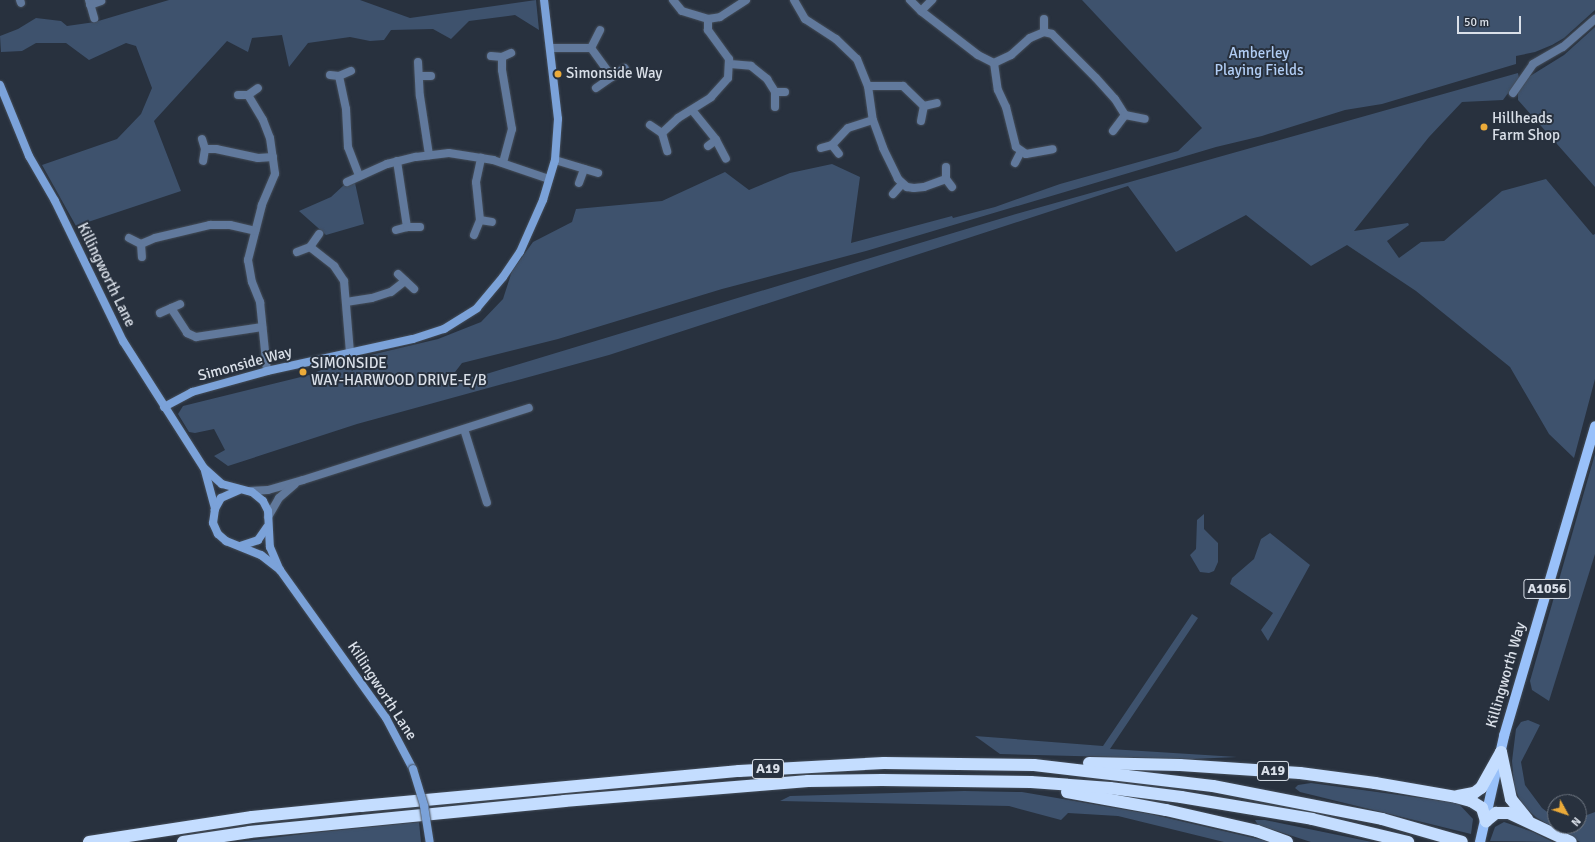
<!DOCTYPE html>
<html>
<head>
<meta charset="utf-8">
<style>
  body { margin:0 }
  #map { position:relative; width:1595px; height:842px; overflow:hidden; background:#28313e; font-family:Signika,sans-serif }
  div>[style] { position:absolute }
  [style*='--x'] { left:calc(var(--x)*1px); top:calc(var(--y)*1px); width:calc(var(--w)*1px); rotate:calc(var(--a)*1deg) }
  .green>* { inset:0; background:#3e526d }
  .roads { filter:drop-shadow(0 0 1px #444d59) drop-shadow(0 0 1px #444d59) }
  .street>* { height:8px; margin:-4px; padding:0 4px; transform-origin:4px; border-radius:4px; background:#61799c }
  .secondary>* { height:8px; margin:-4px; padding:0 4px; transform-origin:4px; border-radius:4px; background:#7ba2d9 }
  .primary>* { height:10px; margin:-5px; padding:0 5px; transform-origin:5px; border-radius:5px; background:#99c1fa }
  .highway>* { height:12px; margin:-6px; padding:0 6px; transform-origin:6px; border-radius:6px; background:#c4ddff }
  .bridges { filter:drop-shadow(0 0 1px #444d59) drop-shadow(0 0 1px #444d59) }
  .secondary-bridge>* { height:8px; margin:-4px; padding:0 4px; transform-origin:4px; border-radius:4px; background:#7ba2d9 }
  .dots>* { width:11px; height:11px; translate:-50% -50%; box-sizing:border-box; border:2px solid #28313e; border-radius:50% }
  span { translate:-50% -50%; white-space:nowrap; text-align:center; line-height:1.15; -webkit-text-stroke:4px #28313e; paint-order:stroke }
  .shield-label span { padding:1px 3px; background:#28313e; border:1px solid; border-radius:3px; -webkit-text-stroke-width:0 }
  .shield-label { font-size:14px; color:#dae0e9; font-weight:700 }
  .park-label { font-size:15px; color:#b1cdf4 }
  .poi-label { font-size:15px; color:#dae0e9 }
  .left { translate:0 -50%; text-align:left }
  .street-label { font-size:15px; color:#dae0e9 }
  .north { position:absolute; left:1547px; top:794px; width:40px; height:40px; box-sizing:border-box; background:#28313e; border:1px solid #6f7782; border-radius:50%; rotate:130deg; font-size:11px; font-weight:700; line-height:16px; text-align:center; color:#dae0e9 }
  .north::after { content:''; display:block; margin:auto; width:14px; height:18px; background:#ebaa39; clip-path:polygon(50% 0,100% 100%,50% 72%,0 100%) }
  .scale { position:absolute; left:1457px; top:16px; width:64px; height:18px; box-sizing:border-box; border:2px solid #dae0e9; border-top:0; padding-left:5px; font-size:12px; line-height:14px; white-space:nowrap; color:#dae0e9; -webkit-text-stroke:3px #28313e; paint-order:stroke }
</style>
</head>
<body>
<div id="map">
  <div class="green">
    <i style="clip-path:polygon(169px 0,360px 0,410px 18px,536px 0,539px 30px,515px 15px,469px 21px,451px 39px,433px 29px,391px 30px,384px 40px,370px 41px,350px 37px,308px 43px,289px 67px,282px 35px,252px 38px,248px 52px,227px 41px,154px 121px,181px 191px,76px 226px,42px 165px,117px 139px,141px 114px,152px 88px,136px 46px,126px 43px,89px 60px,66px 43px,36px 43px,22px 51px,1px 52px,0 36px,18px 29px,36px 18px,61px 21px,67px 26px,95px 22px)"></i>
    <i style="clip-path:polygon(1082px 0,1595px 0,1595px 10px,1564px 38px,1552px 45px,1535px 52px,1516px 56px,1516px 64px,1382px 104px,1345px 110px,1262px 136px,1216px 147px,866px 251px,722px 289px,558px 339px,462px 363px,448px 381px,483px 375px,1016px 214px,1518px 73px,1519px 78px,1503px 100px,1462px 102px,1429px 137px,1354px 231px,1408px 223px,1409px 225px,1387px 241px,1399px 258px,1421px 242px,1444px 241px,1502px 191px,1546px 179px,1593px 235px,1595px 234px,1595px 379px,1574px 458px,1549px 434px,1510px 367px,1416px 291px,1347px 245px,1311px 266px,1246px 215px,1176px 252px,1128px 186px,609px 355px,357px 424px,228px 466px,214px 456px,225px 450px,214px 429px,195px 433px,189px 432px,178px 414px,183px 406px,309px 375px,341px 362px,438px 339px,481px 322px,503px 299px,512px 271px,533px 242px,572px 222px,576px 209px,662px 201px,725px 172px,749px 190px,790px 173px,832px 164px,860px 177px,851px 243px,952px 216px,953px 218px,995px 207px,1060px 184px,1178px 151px,1202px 128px)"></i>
    <i style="clip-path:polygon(1595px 27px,1595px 187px,1518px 100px,1518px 89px,1527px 78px,1564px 55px)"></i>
    <i style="clip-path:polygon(355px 183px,364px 224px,326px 235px,299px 211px,331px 197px,344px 185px)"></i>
    <i style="clip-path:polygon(1595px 454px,1595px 554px,1549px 701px,1532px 690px,1530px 681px)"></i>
    <i style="clip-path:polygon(1204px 514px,1204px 529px,1218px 543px,1218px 562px,1214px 571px,1209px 573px,1200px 572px,1190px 555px,1196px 549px,1197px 520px)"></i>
    <i style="clip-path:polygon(1270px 533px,1310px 565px,1268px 641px,1261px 630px,1273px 613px,1230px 584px,1232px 578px,1254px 559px,1261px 539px)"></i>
    <i style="clip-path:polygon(1192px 614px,1198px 618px,1110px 749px,1237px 757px,1192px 759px,1000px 754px,975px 736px,1103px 746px)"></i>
    <i style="clip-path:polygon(1528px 720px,1540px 725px,1521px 762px,1525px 785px,1542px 808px,1555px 818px,1555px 826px,1579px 826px,1579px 818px,1595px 812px,1595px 842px,1580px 842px,1537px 818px,1522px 805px,1514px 786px,1512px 761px,1516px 729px,1521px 722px)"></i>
    <i style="clip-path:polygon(1311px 783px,1458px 803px,1473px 819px,1471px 834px,1300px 792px,1295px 788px,1298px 785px)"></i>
    <i style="clip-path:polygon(964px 791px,1022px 792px,1150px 814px,1271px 842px,1224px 842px,1118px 816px,1068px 813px,1061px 820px,1009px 806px,780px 801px,790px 796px)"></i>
    <i style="clip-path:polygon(1255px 820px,1265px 820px,1372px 842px,1311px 842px,1258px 825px)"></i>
    <i style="clip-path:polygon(419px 822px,421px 842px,237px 842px,311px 833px)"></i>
    <i style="clip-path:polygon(1504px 822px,1533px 832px,1553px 842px,1490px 841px,1495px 827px)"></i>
  </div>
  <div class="roads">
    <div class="street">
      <i style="--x:20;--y:0;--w:3;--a:72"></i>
      <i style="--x:89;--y:0;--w:19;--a:74"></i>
      <i style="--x:673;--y:0;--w:14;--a:51"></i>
      <i style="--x:682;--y:11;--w:27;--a:17"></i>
      <i style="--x:708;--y:19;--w:12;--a:-9"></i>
      <i style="--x:720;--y:17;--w:31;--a:-33"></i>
      <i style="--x:794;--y:0;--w:22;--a:60"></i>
      <i style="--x:805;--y:19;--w:37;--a:33"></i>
      <i style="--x:836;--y:39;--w:29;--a:44"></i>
      <i style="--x:857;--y:59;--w:29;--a:68"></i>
      <i style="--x:868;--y:86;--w:34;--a:82"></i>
      <i style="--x:873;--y:120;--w:30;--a:70"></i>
      <i style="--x:883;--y:148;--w:34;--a:64"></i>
      <i style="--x:898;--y:179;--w:12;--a:42"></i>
      <i style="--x:907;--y:187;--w:7;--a:8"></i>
      <i style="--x:914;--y:188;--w:10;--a:-6"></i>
      <i style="--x:924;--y:187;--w:23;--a:-20"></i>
      <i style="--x:910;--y:0;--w:16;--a:45"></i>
      <i style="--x:921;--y:11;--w:72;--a:37.7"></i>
      <i style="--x:978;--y:55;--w:18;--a:27"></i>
      <i style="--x:994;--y:63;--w:19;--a:-25"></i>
      <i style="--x:1011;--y:55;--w:25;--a:-42"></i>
      <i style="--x:1030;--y:38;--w:15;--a:-23"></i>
      <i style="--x:1044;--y:32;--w:8;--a:14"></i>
      <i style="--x:1052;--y:34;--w:62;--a:45"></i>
      <i style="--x:1096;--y:78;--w:28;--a:48"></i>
      <i style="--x:1115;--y:99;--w:19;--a:58"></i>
      <i style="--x:90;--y:5;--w:12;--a:-20"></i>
      <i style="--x:921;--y:11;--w:16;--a:-45"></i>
      <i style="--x:1044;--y:19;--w:13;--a:90"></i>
      <i style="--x:551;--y:48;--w:40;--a:0"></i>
      <i style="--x:591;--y:48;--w:20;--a:-63"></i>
      <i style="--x:591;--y:48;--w:36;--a:54"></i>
      <i style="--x:491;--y:56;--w:11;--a:5"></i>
      <i style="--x:502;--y:57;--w:10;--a:-24"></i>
      <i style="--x:502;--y:57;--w:13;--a:90"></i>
      <i style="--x:502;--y:70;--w:60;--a:80.4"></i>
      <i style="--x:512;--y:129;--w:35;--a:105"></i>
      <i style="--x:418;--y:62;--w:34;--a:87"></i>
      <i style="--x:420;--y:96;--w:60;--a:81.3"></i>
      <i style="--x:994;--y:63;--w:27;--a:82"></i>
      <i style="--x:998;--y:90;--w:19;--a:65"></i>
      <i style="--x:1006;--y:107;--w:41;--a:76"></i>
      <i style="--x:1016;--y:147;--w:12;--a:35"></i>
      <i style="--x:1026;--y:154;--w:27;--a:-10"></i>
      <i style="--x:730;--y:64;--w:21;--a:5"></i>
      <i style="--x:751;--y:66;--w:21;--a:39"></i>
      <i style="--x:767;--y:79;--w:15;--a:58"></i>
      <i style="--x:775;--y:92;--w:15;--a:90"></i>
      <i style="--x:330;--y:75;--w:9;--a:6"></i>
      <i style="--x:339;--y:76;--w:13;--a:-23"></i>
      <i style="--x:339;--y:76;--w:34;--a:78"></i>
      <i style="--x:346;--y:109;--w:38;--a:87"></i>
      <i style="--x:348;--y:147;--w:31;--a:69"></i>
      <i style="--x:419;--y:76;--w:12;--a:0"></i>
      <i style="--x:868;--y:86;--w:35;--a:0"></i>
      <i style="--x:903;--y:86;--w:29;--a:44"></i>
      <i style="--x:596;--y:88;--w:35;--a:-35"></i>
      <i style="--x:775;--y:92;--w:10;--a:0"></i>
      <i style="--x:1513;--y:93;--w:35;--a:-55"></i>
      <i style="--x:1533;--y:64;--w:34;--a:-30"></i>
      <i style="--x:1563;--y:47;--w:43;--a:-41.2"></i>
      <i style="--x:238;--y:95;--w:10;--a:0"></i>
      <i style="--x:248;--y:95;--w:12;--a:-35"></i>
      <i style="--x:248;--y:95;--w:29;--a:59"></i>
      <i style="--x:263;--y:120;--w:19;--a:69"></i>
      <i style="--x:270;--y:138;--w:36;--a:82"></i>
      <i style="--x:275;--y:174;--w:34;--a:113"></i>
      <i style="--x:262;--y:205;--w:57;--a:104.3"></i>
      <i style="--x:248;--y:260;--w:22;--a:80"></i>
      <i style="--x:252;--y:282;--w:22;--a:68"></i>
      <i style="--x:260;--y:302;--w:69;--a:84.2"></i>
      <i style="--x:692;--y:110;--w:38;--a:51"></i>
      <i style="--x:716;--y:140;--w:21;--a:62"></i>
      <i style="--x:921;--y:121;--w:15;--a:-79"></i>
      <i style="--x:924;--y:106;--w:13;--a:-13"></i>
      <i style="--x:650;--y:125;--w:14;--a:34"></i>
      <i style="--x:662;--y:133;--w:19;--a:74"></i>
      <i style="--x:1113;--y:131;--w:20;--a:-53"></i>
      <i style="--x:1125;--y:115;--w:20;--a:11"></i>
      <i style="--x:662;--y:133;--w:22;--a:-43"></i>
      <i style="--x:678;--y:118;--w:39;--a:-32"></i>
      <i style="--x:711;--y:97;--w:25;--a:-48"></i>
      <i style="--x:728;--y:78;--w:19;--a:-87"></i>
      <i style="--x:729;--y:59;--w:36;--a:-126"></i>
      <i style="--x:708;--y:30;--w:11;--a:-90"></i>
      <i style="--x:202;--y:139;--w:10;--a:73"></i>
      <i style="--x:205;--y:149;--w:12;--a:99"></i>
      <i style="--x:832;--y:145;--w:23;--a:-47"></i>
      <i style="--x:848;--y:128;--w:26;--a:-18"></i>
      <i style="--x:708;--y:146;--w:10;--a:-37"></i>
      <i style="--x:821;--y:148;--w:11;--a:-15"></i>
      <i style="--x:832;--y:145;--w:11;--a:52"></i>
      <i style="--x:205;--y:149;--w:11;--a:0"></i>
      <i style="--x:216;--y:149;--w:43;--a:12.1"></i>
      <i style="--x:258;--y:158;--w:15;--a:-4"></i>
      <i style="--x:555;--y:160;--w:45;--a:16.8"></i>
      <i style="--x:397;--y:161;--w:67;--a:81.4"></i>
      <i style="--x:1015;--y:163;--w:11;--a:-63"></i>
      <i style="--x:946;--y:167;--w:12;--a:90"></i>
      <i style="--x:946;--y:179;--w:10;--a:53"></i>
      <i style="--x:347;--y:182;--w:44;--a:-24.2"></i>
      <i style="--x:387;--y:164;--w:30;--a:-14"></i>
      <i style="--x:416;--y:157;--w:33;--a:-7"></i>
      <i style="--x:449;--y:153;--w:45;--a:9"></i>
      <i style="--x:493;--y:160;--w:59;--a:18.7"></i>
      <i style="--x:579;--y:183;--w:15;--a:-70"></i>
      <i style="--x:893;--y:194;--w:13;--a:-48"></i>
      <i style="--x:480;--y:220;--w:12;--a:9"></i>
      <i style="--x:396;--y:230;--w:11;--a:-15"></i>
      <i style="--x:407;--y:227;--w:13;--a:0"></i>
      <i style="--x:474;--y:235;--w:16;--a:-68"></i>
      <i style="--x:480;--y:220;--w:38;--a:-96"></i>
      <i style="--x:476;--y:182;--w:25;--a:-78"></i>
      <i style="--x:129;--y:238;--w:13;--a:27"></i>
      <i style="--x:141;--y:244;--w:13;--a:86"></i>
      <i style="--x:141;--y:244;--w:15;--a:-23"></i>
      <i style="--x:155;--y:238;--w:57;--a:-13.3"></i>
      <i style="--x:210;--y:225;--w:20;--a:0"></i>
      <i style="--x:230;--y:225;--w:26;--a:13"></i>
      <i style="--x:310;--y:247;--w:31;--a:38"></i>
      <i style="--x:334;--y:266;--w:18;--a:56"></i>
      <i style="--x:344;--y:281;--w:72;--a:85.2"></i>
      <i style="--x:297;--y:252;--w:14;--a:-21"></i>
      <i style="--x:310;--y:247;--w:16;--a:-55"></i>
      <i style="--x:398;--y:274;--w:22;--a:43"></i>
      <i style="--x:346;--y:302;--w:26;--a:-9"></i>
      <i style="--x:372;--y:298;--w:20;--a:-18"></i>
      <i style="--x:391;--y:292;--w:18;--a:-38"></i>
      <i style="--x:171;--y:308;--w:30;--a:57"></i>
      <i style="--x:187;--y:333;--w:10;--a:24"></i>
      <i style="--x:196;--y:337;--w:67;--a:-8.6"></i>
      <i style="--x:160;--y:313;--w:22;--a:-24"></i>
      <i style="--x:464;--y:429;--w:77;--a:72.7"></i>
      <i style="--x:249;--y:491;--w:19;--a:-3"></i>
      <i style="--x:268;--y:490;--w:36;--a:-16"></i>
      <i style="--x:303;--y:480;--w:237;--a:-17.7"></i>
      <i style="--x:268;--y:517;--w:22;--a:-60"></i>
      <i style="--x:279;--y:498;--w:21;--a:-41"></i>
    </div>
    <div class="secondary">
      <i style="--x:0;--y:85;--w:77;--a:67.8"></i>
      <i style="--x:29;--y:156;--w:52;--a:60"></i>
      <i style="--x:55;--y:201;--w:156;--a:64.1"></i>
      <i style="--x:123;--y:341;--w:151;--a:57.5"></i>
      <i style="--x:204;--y:468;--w:24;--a:42"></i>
      <i style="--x:222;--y:484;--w:31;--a:15"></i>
      <i style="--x:252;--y:492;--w:14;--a:39"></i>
      <i style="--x:263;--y:501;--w:11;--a:63"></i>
      <i style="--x:268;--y:511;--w:36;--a:87"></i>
      <i style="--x:270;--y:547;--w:25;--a:67"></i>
      <i style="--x:164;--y:407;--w:32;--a:-28"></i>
      <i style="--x:192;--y:392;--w:78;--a:-15.6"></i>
      <i style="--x:267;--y:371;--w:149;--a:-12.4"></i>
      <i style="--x:413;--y:339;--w:33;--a:-18"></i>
      <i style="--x:444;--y:329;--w:39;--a:-32"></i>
      <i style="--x:477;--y:308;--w:40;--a:-50"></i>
      <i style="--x:503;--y:277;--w:30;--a:-56"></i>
      <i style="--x:520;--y:252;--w:57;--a:-66.1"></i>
      <i style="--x:543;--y:200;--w:42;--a:-73.3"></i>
      <i style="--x:555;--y:160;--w:41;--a:-85.8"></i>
      <i style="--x:558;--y:119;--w:120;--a:-96.7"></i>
      <i style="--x:205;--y:471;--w:39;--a:75"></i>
      <i style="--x:239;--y:490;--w:20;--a:156"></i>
      <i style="--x:221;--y:498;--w:13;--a:119"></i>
      <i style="--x:215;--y:509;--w:14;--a:98"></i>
      <i style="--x:213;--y:523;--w:12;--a:66"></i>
      <i style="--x:218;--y:534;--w:11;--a:41"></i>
      <i style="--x:226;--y:541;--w:38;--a:22"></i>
      <i style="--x:261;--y:555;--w:24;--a:38"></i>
      <i style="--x:280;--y:570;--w:182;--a:54.4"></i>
      <i style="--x:386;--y:718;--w:58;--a:62.1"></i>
      <i style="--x:240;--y:546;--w:19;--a:-18"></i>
      <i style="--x:258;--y:540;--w:16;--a:-55"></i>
    </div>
    <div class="primary">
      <i style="--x:1480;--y:842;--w:109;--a:-77.2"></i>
      <i style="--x:1504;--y:736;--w:323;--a:-73.6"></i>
    </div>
    <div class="highway">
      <i style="--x:1501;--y:752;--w:48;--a:78"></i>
      <i style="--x:1511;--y:799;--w:26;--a:51"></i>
      <i style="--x:1089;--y:763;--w:91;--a:1.3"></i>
      <i style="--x:1180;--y:765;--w:120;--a:3.8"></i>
      <i style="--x:1300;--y:773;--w:76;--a:7.6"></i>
      <i style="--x:1375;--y:783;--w:82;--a:9.8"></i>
      <i style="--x:1456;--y:797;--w:16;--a:15"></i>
      <i style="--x:1471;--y:801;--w:13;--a:32"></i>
      <i style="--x:1482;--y:808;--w:14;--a:73"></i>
      <i style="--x:1067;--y:792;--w:101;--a:10.3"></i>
      <i style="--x:1166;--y:810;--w:93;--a:13"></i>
      <i style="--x:1257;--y:831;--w:32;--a:20"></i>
      <i style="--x:1458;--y:796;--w:16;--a:-11"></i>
      <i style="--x:1474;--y:793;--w:9;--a:-36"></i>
      <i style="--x:1481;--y:788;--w:41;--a:-60.9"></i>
      <i style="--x:1486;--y:821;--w:13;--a:-39"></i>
      <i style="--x:1496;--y:813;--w:13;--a:0"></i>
      <i style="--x:1509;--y:813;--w:68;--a:25.1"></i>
      <i style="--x:89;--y:842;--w:165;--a:-8.7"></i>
      <i style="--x:252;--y:817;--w:110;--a:-5.8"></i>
      <i style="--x:361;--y:806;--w:380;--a:-5.3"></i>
      <i style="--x:739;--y:771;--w:145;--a:-3.2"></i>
      <i style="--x:884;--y:763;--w:150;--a:0.8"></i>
      <i style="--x:1034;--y:765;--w:180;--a:6.7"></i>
      <i style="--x:1213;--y:786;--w:172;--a:11"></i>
      <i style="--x:1382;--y:819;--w:83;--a:16"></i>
      <i style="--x:183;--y:842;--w:68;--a:-8.5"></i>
      <i style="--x:250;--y:832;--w:316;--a:-5.6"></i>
      <i style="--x:564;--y:801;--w:245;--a:-4.7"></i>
      <i style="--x:808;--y:781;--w:74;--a:-0.8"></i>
      <i style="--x:882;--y:780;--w:149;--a:0.8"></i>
      <i style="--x:1031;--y:782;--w:79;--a:4.3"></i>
      <i style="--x:1110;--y:788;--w:72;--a:7.2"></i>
      <i style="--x:1181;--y:797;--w:133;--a:9.5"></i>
      <i style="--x:1312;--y:819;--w:99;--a:13.5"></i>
    </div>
  </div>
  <div class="bridges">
    <div class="secondary-bridge">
      <i style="--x:413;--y:769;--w:39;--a:73"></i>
      <i style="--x:424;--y:806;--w:36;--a:81"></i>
    </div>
  </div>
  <div class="dots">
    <i style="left:558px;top:74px;background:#ebaa39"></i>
    <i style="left:1484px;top:127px;background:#ebaa39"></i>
    <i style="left:303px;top:372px;background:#ebaa39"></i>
  </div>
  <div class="shield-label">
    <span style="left:1547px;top:589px">A1056</span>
    <span style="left:768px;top:769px">A19</span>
    <span style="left:1273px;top:771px">A19</span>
  </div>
  <div class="park-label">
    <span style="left:1259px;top:62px">Amberley<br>Playing Fields</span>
  </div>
  <div class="poi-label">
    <span class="left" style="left:566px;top:74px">Simonside Way</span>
    <span class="left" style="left:1492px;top:127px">Hillheads<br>Farm Shop</span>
    <span class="left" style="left:311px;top:372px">SIMONSIDE<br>WAY-HARWOOD DRIVE-E/B</span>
  </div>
  <div class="street-label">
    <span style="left:106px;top:275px;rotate:64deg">Killingworth Lane</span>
    <span style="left:245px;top:364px;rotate:-15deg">Simonside Way</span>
    <span style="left:1506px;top:675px;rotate:-74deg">Killingworth Way</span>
    <span style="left:382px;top:691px;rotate:57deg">Killingworth Lane</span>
  </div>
  <div class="north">N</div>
  <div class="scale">50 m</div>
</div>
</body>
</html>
